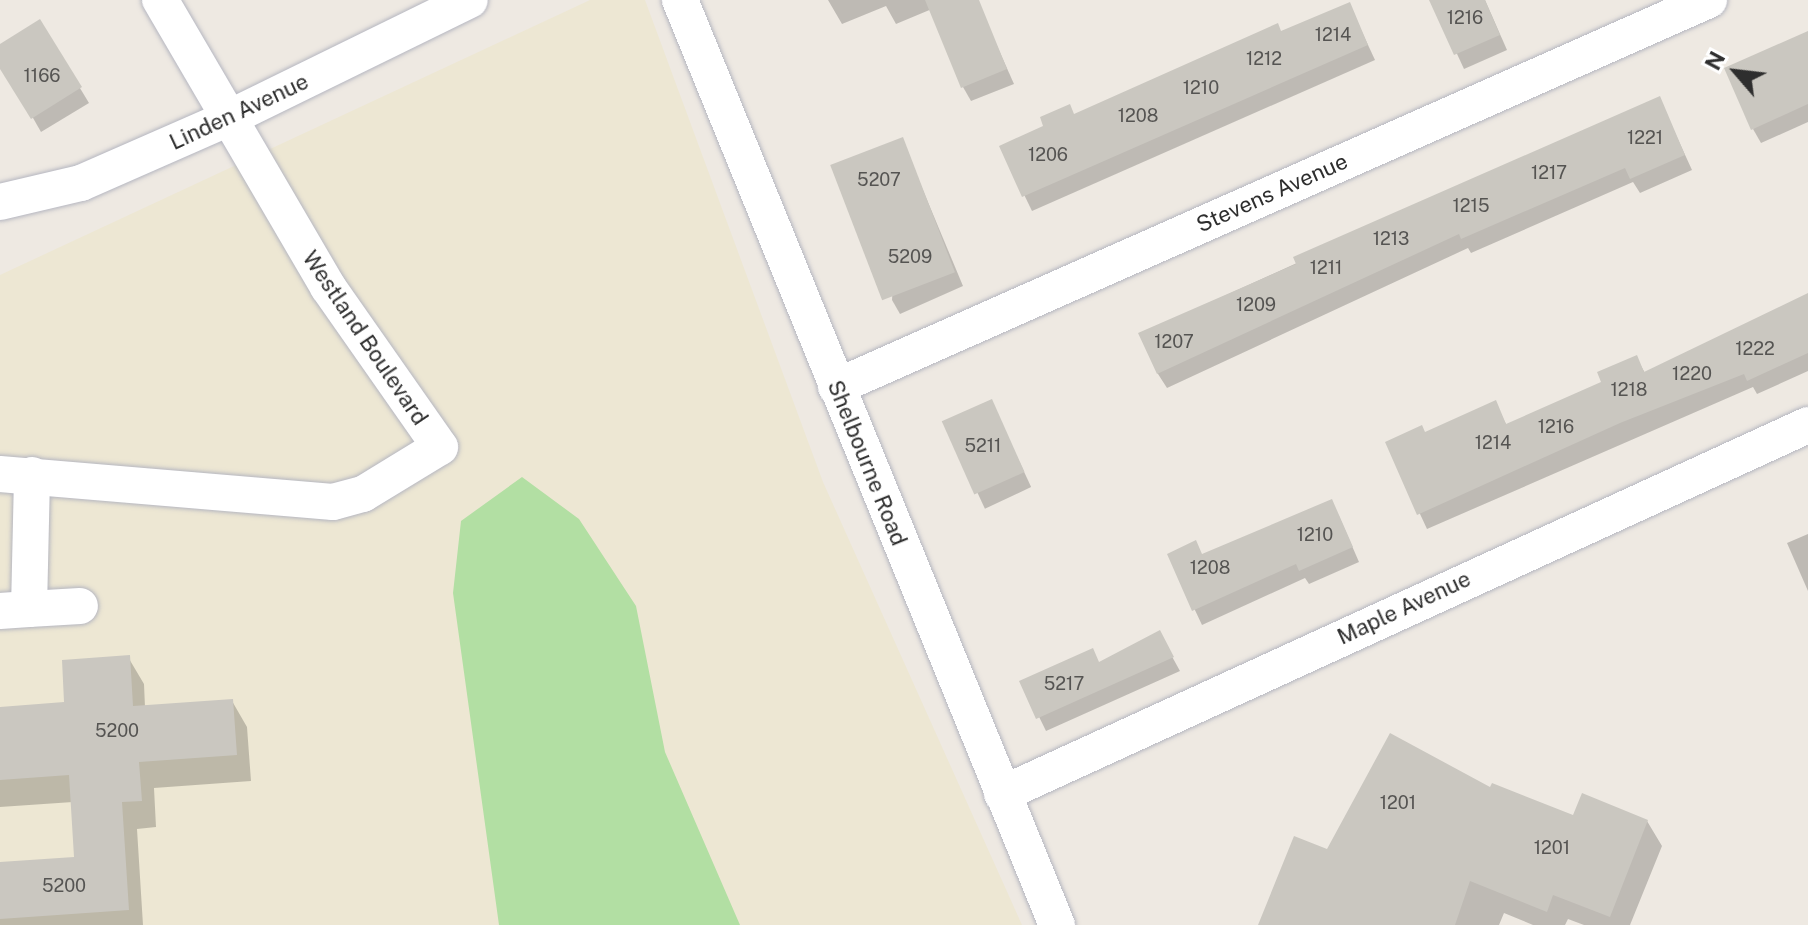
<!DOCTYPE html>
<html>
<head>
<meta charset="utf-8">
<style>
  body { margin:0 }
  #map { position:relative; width:1808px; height:925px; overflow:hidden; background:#eee9e2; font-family:"Public Sans",sans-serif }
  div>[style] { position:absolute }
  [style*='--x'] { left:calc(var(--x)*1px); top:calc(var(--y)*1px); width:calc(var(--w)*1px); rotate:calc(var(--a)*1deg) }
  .education>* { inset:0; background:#ede7d3 }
  .green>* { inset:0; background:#b2dfa3 }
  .shadow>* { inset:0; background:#0003; transform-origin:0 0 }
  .building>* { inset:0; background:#cac7c0; transform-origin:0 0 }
  .roads { filter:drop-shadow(0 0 2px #b5b6c0) drop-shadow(0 0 2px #b5b6c0) }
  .minor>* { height:36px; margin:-18px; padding:0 18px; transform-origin:18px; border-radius:18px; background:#fff }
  span { translate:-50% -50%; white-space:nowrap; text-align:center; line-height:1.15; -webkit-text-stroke:6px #fff; paint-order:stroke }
  .number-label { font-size:18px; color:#555452 }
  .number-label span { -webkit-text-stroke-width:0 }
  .street-label { font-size:22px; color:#2e2e2e }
  .north { position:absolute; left:1696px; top:32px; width:80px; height:80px; -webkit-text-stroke:6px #fff; paint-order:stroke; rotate:298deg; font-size:22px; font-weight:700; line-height:32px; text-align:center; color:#2e2e2e }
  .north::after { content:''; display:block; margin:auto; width:28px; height:36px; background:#2e2e2e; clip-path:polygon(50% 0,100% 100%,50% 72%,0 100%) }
</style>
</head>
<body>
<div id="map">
  <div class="education">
    <i style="clip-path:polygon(590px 0,645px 0,823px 482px,1022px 925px,0 925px,0 275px)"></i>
  </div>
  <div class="green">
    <i style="clip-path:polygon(522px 477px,579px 519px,636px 606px,665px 752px,740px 925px,499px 925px,453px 593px,461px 521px)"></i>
  </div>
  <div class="shadow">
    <i style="clip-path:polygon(828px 0,950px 0,951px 1px,896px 24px,886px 6px,842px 24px)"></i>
    <i style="clip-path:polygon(1432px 0,1485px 0,1507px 50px,1464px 69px)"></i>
    <i style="clip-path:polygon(1349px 4px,1375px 60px,1032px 211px,1001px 147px)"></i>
    <i style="clip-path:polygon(981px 10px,1014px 84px,971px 101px,963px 87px)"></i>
    <i style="clip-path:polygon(40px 22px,89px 103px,41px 132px,0 60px,0 47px)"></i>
    <i style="clip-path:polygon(1808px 33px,1808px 122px,1761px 143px,1753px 129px)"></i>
    <i style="clip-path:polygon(1659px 98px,1692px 170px,1640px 193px,1633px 182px,1471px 253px,1468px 248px,1167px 388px,1158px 374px,1141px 334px)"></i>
    <i style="clip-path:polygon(902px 140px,963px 286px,900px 314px,892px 300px)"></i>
    <i style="clip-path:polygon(1808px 296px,1808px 371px,1757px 394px,1753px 387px,1427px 529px,1387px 443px,1425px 434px,1495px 403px,1507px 426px,1604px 383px,1636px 357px,1645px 373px)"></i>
    <i style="left:991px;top:401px;width:95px;height:51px;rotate:65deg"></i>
    <i style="clip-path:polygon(1339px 516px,1359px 562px,1309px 584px,1305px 578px,1202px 625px,1169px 555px,1203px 556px)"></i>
    <i style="clip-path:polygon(1808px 534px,1808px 591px,1787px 543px)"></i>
    <i style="clip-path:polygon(1159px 633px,1180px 671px,1046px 731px,1022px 682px,1100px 663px)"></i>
    <i style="clip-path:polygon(128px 657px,144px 684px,145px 707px,232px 701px,247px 727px,251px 781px,154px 788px,156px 827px,137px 829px,143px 925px,0 925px,0 864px,76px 859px,73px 802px,0 807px,0 709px,67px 704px)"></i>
    <i style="clip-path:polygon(1491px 790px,1574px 818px,1647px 821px,1662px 846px,1630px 925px,1584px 925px,1568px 919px,1565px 925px,1533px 925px,1504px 913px,1499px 925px,1260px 925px,1328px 852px)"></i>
  </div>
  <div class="building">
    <i style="clip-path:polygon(925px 0,979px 0,1007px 69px,961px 88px)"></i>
    <i style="clip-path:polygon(1429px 0,1485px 0,1500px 35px,1454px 55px)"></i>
    <i style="clip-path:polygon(1350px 2px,1368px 45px,1022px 197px,999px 146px,1043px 126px,1040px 117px,1070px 104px,1074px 114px,1278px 23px,1281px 31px)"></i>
    <i style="clip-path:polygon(40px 19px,82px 87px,31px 119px,0 69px,0 44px)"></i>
    <i style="clip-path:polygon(1808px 31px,1808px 104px,1751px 130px,1724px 68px)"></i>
    <i style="clip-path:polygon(1660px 96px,1685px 155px,1630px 179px,1625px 168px,1461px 239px,1459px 234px,1157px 374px,1138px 333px,1296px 264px,1293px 257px)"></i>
    <i style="left:903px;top:137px;width:145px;height:78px;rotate:69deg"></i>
    <i style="clip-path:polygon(1808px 293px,1808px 353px,1747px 381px,1744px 374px,1620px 423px,1417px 515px,1385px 442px,1422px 425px,1425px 432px,1496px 400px,1506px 424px,1601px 382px,1597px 372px,1637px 355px,1644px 372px)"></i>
    <i style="left:992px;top:399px;width:80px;height:55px;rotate:66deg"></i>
    <i style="clip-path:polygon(1332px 499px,1353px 547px,1299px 571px,1296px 564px,1192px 611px,1167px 554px,1196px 540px,1202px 554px)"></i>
    <i style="clip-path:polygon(1160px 630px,1174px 657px,1036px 719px,1019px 681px,1093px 648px,1099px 662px)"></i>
    <i style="clip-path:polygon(130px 655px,133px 706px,233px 699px,237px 755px,139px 762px,142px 801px,122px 802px,129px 910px,0 919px,0 862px,74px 857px,69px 775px,0 780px,0 707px,64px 702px,62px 660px)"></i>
    <i style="clip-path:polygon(1390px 733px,1490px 787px,1492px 783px,1573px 815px,1582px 793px,1648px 820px,1610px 917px,1553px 895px,1547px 912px,1470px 881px,1455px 925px,1258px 925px,1294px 836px,1327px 849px)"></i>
  </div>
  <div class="roads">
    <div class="minor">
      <i style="--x:680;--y:0;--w:999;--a:67.83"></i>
      <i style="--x:0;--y:202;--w:83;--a:-13.2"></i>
      <i style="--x:81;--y:183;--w:162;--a:-23.7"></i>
      <i style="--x:229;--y:118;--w:268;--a:-26.1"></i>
      <i style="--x:836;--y:387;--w:955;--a:-23.91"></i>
      <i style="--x:0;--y:474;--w:334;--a:4.8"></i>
      <i style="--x:333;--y:502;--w:31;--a:-15"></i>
      <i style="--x:363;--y:494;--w:90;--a:-31.4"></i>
      <i style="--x:440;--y:447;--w:195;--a:-125"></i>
      <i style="--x:328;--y:287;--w:333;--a:-120.3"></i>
      <i style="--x:29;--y:609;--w:51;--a:-3.4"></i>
      <i style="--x:0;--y:611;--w:29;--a:-4"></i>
      <i style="--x:29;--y:609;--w:134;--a:-88.7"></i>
      <i style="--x:1002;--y:794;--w:886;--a:-24.6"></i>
    </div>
  </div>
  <div class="number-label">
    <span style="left:1465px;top:18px">1216</span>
    <span style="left:1333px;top:35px">1214</span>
    <span style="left:1264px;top:59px">1212</span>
    <span style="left:42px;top:76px">1166</span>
    <span style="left:1201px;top:88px">1210</span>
    <span style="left:1138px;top:116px">1208</span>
    <span style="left:1645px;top:138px">1221</span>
    <span style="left:1048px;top:155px">1206</span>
    <span style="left:1549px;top:173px">1217</span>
    <span style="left:879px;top:180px">5207</span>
    <span style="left:1471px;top:206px">1215</span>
    <span style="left:1391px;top:239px">1213</span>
    <span style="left:910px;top:257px">5209</span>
    <span style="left:1326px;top:268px">1211</span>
    <span style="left:1256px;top:305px">1209</span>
    <span style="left:1174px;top:342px">1207</span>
    <span style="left:1755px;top:349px">1222</span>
    <span style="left:1692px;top:374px">1220</span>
    <span style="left:1629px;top:390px">1218</span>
    <span style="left:1556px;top:427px">1216</span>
    <span style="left:1493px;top:443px">1214</span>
    <span style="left:983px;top:446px">5211</span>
    <span style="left:1315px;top:535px">1210</span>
    <span style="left:1210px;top:568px">1208</span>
    <span style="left:1064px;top:684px">5217</span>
    <span style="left:117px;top:731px">5200</span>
    <span style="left:1398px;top:803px">1201</span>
    <span style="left:1552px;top:848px">1201</span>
    <span style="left:64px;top:886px">5200</span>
  </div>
  <div class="street-label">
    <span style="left:239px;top:112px;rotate:-25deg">Linden Avenue</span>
    <span style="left:1272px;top:193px;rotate:-24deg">Stevens Avenue</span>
    <span style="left:365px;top:338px;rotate:56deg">Westland Boulevard</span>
    <span style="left:867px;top:463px;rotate:68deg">Shelbourne Road</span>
    <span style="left:1404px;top:608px;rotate:-25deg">Maple Avenue</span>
  </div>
  <div class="north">N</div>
</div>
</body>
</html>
